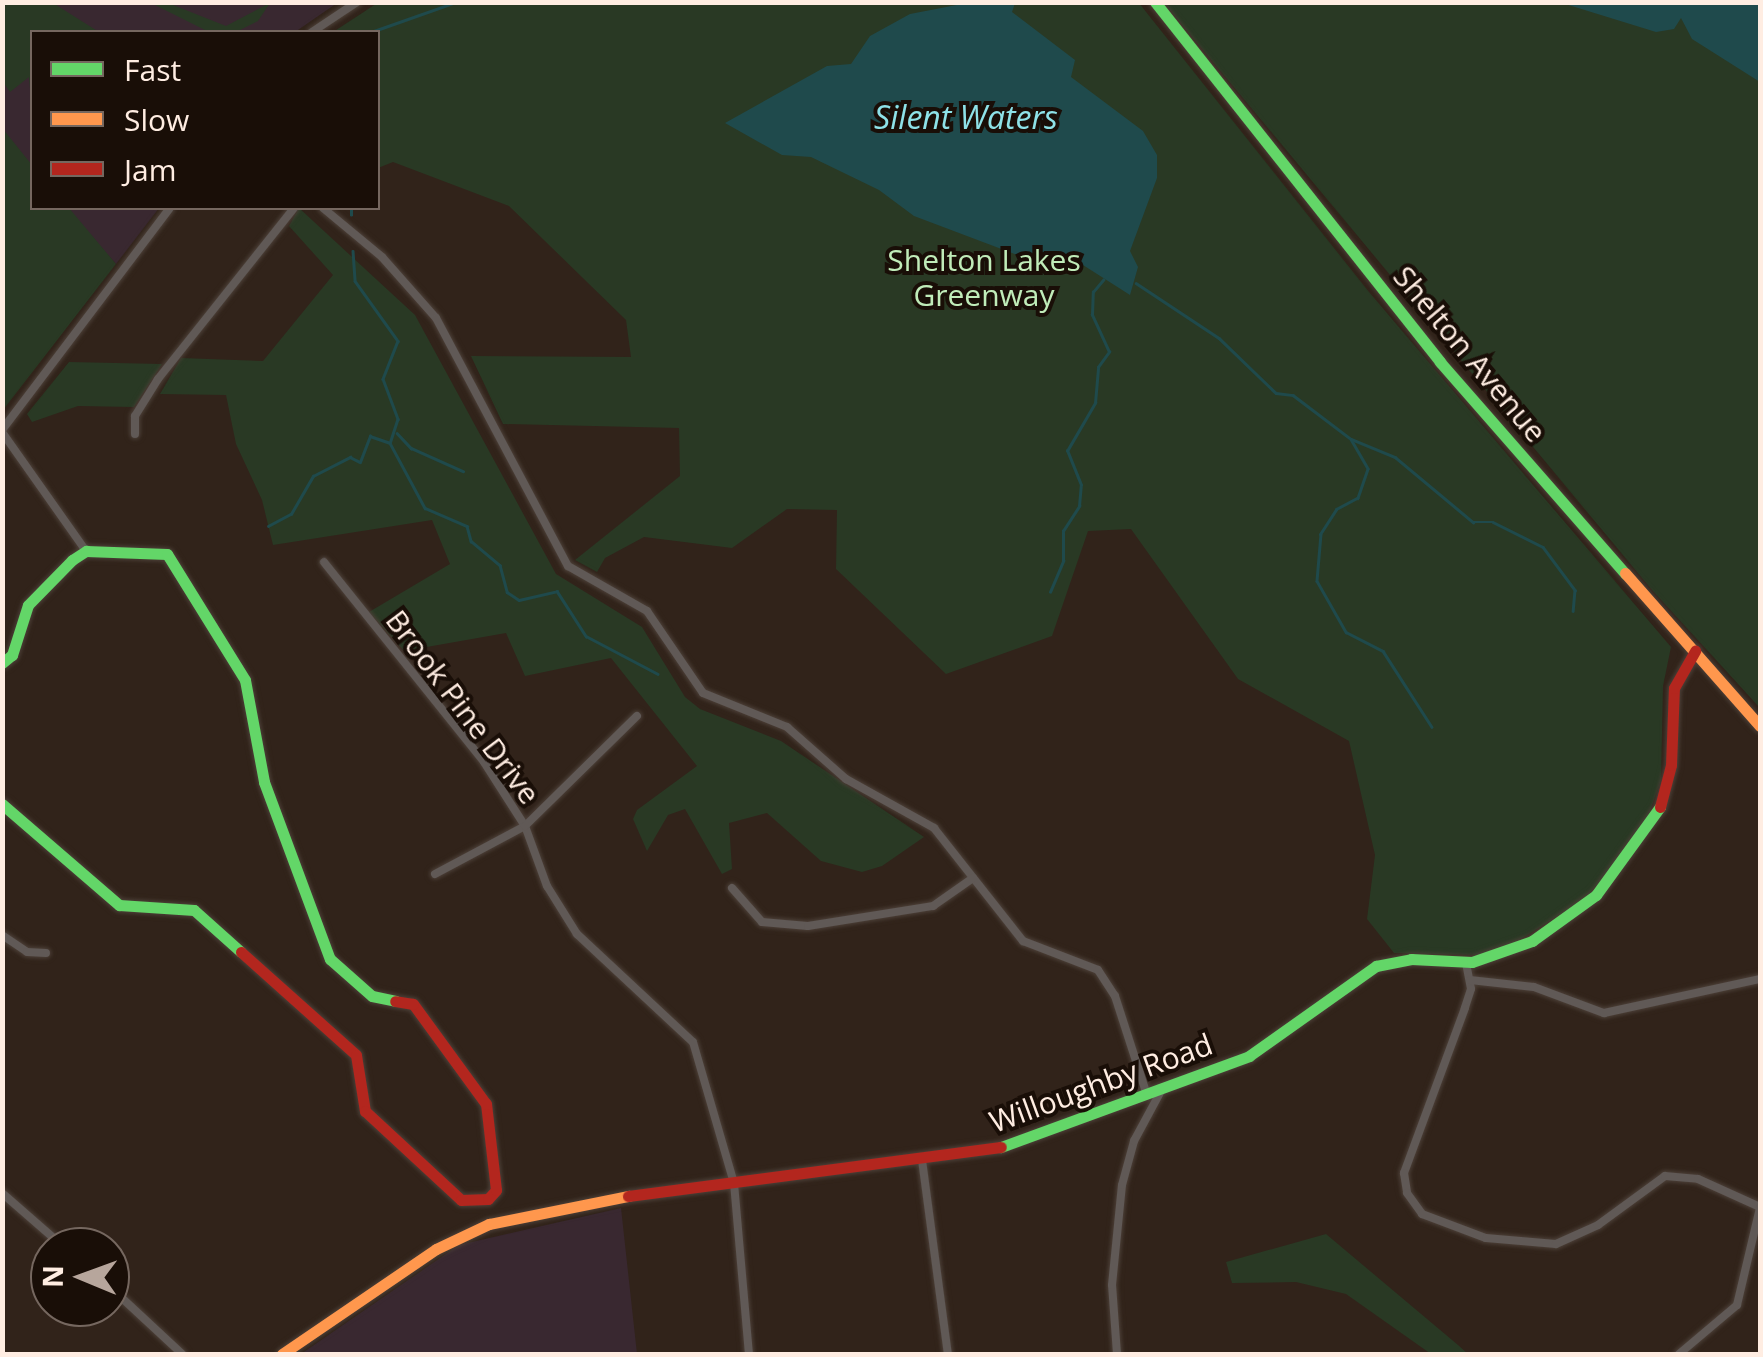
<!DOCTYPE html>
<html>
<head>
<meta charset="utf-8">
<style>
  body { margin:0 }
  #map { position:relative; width:1763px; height:1357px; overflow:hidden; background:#31231a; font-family:"Open Sans",sans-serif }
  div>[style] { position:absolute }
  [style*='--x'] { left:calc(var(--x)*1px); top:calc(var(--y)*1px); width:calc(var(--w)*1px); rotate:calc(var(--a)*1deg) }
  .education>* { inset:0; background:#392830 }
  .green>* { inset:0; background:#293924 }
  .water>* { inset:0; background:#1f4a4c }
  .stream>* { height:2.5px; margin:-1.25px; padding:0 1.25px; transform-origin:1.25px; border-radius:1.25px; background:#1f4a4c }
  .roads { filter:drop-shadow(0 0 2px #4c4038) drop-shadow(0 0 2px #4c4038) }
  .street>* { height:8px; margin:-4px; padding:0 4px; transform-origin:4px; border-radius:4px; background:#605956 }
  .fast>* { height:11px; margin:-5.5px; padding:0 5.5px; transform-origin:5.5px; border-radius:5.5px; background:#63d668 }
  .slow>* { height:11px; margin:-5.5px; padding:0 5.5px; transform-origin:5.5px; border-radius:5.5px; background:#ff974d }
  .jam>* { height:11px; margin:-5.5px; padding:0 5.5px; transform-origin:5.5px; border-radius:5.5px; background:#b3261e }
  span { translate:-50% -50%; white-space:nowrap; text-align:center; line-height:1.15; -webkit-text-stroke:8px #190e07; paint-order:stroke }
  .park-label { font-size:30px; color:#c0ecb9 }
  .street-label { font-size:30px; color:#ffede2 }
  .water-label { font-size:32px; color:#8ee2e8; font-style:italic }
  .frame { position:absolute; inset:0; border:5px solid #ffede2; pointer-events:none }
  .legend { position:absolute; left:30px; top:30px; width:350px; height:180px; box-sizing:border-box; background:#190e07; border:2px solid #75675f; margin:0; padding:12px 18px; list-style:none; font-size:30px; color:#ffede2 }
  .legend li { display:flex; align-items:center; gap:20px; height:50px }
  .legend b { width:50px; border:2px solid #75675f }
  .north { position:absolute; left:30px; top:1227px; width:100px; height:100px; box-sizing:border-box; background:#190e07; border:2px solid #75675f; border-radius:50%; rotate:271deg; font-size:28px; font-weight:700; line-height:40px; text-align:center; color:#ffede2 }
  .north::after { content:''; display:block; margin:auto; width:35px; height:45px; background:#b7a69c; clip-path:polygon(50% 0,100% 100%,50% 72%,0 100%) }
</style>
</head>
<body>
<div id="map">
  <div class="education">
    <i style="clip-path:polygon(2px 3px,337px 3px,295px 32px,32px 32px,32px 169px,3px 135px)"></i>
    <i style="clip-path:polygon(66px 208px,159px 208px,116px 264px)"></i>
    <i style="clip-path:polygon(621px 1208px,637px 1354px,301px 1354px,459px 1245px)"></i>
  </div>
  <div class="green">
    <i style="clip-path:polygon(379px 2px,1139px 3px,1369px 292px,1671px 647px,1663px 686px,1661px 780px,1643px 831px,1585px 899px,1519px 940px,1480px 955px,1394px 953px,1367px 919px,1375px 855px,1349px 741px,1238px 679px,1131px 529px,1088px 531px,1052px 636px,946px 674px,836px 569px,837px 510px,787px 509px,732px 548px,644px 537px,605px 558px,597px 572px,575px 560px,680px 476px,679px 428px,503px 424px,471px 356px,631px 357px,626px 320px,509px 206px,393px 162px,378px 168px,378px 32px,333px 32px)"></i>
    <i style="clip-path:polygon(2px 3px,53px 3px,99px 32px,32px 32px,32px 111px,29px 77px,10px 92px,3px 82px)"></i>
    <i style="clip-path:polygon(151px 3px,168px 3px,226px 26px,270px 3px,258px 21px,236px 32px,209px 32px)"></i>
    <i style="clip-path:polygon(1164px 3px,1760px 3px,1760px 708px,1652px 590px)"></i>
    <i style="clip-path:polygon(3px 129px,32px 165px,32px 208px,69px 208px,116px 264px,3px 410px)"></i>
    <i style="clip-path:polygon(299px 208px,415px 315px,556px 574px,642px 627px,685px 697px,700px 709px,781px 741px,924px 837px,882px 866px,862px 872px,821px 861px,767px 813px,729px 823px,732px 869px,722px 874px,685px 809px,668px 815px,647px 851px,633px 819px,637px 810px,697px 766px,611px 658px,525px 676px,506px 633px,404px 651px,369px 612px,450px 564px,432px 520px,273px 545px,262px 500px,236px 444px,226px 395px,160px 394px,181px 358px,263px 361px,333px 275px,289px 226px)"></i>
    <i style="clip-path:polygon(69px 362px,162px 364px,134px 407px,78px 406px,32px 422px,27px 414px)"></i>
    <i style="clip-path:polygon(1326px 1234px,1458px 1345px,1468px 1354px,1431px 1354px,1346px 1294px,1296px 1282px,1232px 1283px,1226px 1262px)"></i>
  </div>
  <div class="water">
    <i style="clip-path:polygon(967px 3px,1015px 3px,1012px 12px,1075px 60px,1071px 77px,1143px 131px,1157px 155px,1157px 178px,1130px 251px,1138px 267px,1130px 295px,1072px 258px,1025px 258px,914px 216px,879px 190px,811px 157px,782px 155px,725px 123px,827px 66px,851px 64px,870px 36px,910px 14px)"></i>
    <i style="clip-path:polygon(1562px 3px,1760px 3px,1760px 82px,1692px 39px,1681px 18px,1674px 29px,1656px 32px)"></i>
  </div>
  <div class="stream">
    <i style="--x:371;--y:32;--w:90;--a:-19.4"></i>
    <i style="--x:351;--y:215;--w:7;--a:-90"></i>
    <i style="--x:353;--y:251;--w:30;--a:86"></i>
    <i style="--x:355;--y:281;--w:74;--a:54.4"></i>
    <i style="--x:398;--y:341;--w:41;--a:111.5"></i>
    <i style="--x:383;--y:379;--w:43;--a:69.4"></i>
    <i style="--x:398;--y:419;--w:25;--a:108"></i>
    <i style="--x:390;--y:443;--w:74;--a:61.7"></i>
    <i style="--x:425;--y:508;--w:46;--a:23.2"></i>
    <i style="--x:467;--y:526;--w:16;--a:75"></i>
    <i style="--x:471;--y:541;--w:38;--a:40"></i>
    <i style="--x:500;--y:565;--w:28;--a:75"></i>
    <i style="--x:507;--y:592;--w:14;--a:34"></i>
    <i style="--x:519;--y:600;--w:39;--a:-13"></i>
    <i style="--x:557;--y:591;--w:54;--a:57.2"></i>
    <i style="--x:586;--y:636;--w:81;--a:27.8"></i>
    <i style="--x:1136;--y:283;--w:100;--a:33.5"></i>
    <i style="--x:1219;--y:338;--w:79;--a:44"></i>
    <i style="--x:1276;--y:393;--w:17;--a:7"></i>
    <i style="--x:1293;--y:395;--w:73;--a:37.2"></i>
    <i style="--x:1351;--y:439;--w:34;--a:60"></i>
    <i style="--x:1368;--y:469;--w:31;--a:109"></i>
    <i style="--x:1358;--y:498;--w:24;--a:152"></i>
    <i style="--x:1337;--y:509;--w:30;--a:123"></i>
    <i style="--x:1321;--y:534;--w:47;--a:94.9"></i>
    <i style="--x:1317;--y:581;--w:59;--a:60.4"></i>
    <i style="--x:1346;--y:632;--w:42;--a:27.2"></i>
    <i style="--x:1383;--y:651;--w:90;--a:57.2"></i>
    <i style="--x:397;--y:433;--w:21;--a:47"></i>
    <i style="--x:411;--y:448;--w:57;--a:23.9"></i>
    <i style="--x:1351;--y:439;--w:48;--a:22.2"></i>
    <i style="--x:1395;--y:457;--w:102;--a:39.8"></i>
    <i style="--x:1473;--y:522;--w:20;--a:0"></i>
    <i style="--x:1493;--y:522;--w:56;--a:26.6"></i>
    <i style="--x:1543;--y:547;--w:54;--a:53.3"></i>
    <i style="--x:1575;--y:590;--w:21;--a:95"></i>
    <i style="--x:268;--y:526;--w:26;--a:-28"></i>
    <i style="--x:291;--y:514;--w:44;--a:-59.9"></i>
    <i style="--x:313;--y:476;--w:42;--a:-27.2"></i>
    <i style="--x:350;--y:457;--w:11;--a:27"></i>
    <i style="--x:360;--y:462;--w:28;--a:-69"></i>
    <i style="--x:370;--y:436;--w:21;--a:19"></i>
    <i style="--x:1050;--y:592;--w:34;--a:-67"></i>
    <i style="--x:1063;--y:561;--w:30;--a:-90"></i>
    <i style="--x:1063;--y:531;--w:30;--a:-57"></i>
    <i style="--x:1079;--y:506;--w:21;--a:-85"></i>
    <i style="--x:1081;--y:485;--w:37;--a:-112"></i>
    <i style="--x:1067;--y:451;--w:56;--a:-59.7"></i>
    <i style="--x:1095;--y:403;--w:36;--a:-85"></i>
    <i style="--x:1098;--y:367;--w:19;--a:-54"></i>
    <i style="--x:1109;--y:352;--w:41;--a:-114.7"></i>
    <i style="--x:1092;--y:315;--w:23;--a:-88"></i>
    <i style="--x:1093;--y:292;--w:16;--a:-50"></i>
  </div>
  <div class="roads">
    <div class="street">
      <i style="--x:312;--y:32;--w:54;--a:-33.7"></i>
      <i style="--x:323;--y:208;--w:77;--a:39.7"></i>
      <i style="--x:382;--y:257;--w:81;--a:48.5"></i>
      <i style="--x:436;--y:318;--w:281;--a:62"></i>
      <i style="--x:568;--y:566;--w:91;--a:29.7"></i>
      <i style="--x:647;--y:611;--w:99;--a:55.7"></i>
      <i style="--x:703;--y:693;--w:91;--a:22"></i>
      <i style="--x:787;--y:727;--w:79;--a:41.4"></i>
      <i style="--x:846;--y:779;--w:101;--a:29.1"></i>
      <i style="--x:934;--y:828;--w:144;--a:51.8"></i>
      <i style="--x:1023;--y:941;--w:80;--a:21.1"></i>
      <i style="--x:1098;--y:970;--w:31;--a:57"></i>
      <i style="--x:1115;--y:996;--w:101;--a:72.1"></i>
      <i style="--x:2;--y:430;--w:278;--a:-52.9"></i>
      <i style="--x:2;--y:432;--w:146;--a:54.8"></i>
      <i style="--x:135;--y:434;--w:18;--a:-90"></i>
      <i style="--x:135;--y:416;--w:44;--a:-58.1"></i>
      <i style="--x:158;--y:379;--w:218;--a:-51.5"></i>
      <i style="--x:324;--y:562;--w:256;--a:51.3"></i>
      <i style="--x:484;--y:762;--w:76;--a:57.4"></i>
      <i style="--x:525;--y:826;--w:64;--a:69.9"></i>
      <i style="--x:547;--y:886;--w:57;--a:58"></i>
      <i style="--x:577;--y:934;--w:158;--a:43"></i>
      <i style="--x:693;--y:1042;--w:147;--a:73.8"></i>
      <i style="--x:734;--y:1183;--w:172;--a:85"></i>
      <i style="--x:435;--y:874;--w:102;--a:-28.1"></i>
      <i style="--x:525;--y:826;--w:157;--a:-44.5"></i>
      <i style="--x:732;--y:888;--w:45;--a:48.6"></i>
      <i style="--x:762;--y:922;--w:46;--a:5"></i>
      <i style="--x:808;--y:926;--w:127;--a:-9.1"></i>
      <i style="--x:933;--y:906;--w:49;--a:-35"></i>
      <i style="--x:2;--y:935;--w:30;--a:34"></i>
      <i style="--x:27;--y:952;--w:19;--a:3"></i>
      <i style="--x:1466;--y:963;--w:26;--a:79"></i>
      <i style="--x:1471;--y:989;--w:20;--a:108"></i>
      <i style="--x:1465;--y:1008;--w:176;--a:110.3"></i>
      <i style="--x:1404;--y:1173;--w:20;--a:81"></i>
      <i style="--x:1407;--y:1193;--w:26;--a:54"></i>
      <i style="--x:1422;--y:1214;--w:68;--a:20.6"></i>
      <i style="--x:1486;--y:1238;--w:70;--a:4.9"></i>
      <i style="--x:1556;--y:1244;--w:46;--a:-24.3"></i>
      <i style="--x:1598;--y:1225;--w:83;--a:-36.2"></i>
      <i style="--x:1665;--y:1176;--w:33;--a:5"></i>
      <i style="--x:1698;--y:1179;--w:68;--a:24.3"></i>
      <i style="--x:1470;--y:980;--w:64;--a:6.2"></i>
      <i style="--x:1534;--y:987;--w:75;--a:20.4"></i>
      <i style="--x:1604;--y:1013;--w:160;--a:-12.3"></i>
      <i style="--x:922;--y:1160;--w:196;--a:82.4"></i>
      <i style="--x:2;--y:1193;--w:82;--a:41.1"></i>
      <i style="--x:110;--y:1287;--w:98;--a:42.9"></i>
      <i style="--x:1117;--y:1354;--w:69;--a:-94.1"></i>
      <i style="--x:1112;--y:1285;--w:100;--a:-84.3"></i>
      <i style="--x:1122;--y:1185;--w:46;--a:-74.7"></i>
      <i style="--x:1134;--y:1141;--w:59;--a:-61.7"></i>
      <i style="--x:1679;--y:1354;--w:76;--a:-40.2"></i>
      <i style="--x:1737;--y:1305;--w:100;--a:-76.7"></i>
    </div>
    <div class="fast">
      <i style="--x:1155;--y:2;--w:459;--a:51.6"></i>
      <i style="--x:1440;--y:362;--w:281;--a:48.8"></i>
      <i style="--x:2;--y:663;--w:13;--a:-39"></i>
      <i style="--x:12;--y:655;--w:52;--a:-72.3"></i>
      <i style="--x:28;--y:605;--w:63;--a:-45.6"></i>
      <i style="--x:72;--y:560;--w:17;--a:-33"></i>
      <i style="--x:86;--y:551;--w:81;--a:2.1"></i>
      <i style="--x:167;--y:554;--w:148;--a:58.2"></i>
      <i style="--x:245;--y:680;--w:104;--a:79.4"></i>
      <i style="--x:264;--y:782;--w:189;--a:69.6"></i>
      <i style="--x:330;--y:959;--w:56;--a:41.4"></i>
      <i style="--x:372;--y:996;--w:24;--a:12"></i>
      <i style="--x:2;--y:804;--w:155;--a:40.8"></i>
      <i style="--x:119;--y:905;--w:75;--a:3.8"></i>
      <i style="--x:194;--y:910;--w:63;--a:41.8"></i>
      <i style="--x:1001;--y:1147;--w:264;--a:-20.1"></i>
      <i style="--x:1249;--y:1056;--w:156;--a:-35.3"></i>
      <i style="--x:1376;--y:966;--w:36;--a:-11"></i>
      <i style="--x:1411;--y:959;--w:61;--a:2.8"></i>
      <i style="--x:1472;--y:962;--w:64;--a:-19.3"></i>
      <i style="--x:1532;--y:941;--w:79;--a:-35.7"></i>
      <i style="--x:1596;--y:895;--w:109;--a:-54"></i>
    </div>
    <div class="slow">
      <i style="--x:1625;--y:573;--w:204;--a:48.6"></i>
      <i style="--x:282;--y:1354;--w:186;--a:-34.3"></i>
      <i style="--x:436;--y:1249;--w:59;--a:-25.3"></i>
      <i style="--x:489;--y:1224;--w:142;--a:-11.4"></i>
    </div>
    <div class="jam">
      <i style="--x:1660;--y:807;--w:43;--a:-75.3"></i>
      <i style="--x:1671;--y:765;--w:77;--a:-87.8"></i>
      <i style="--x:1674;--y:688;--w:43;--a:-60.4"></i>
      <i style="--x:241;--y:952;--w:154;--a:41.8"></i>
      <i style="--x:356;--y:1055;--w:57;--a:80.9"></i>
      <i style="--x:365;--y:1111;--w:131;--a:42.8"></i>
      <i style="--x:461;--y:1200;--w:27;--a:-2"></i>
      <i style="--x:488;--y:1199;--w:12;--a:-48"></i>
      <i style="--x:496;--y:1190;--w:87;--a:-96.6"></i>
      <i style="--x:486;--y:1104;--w:124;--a:-126.1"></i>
      <i style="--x:413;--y:1004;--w:18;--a:-171"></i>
      <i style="--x:628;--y:1196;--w:376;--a:-7.5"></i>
    </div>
  </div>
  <div class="park-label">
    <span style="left:984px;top:277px">Shelton Lakes<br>Greenway</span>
  </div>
  <div class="street-label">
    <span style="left:1470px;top:354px;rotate:50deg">Shelton Avenue</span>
    <span style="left:463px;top:707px;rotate:53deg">Brook Pine Drive</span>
    <span style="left:1101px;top:1083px;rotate:-20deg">Willoughby Road</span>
  </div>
  <div class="water-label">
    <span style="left:966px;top:117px">Silent Waters</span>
  </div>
  <div class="frame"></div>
  <ul class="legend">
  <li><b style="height:12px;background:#63d668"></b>Fast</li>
  <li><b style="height:12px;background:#ff974d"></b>Slow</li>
  <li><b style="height:12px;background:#b3261e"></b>Jam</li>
  </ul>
  <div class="north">N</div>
</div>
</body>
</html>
